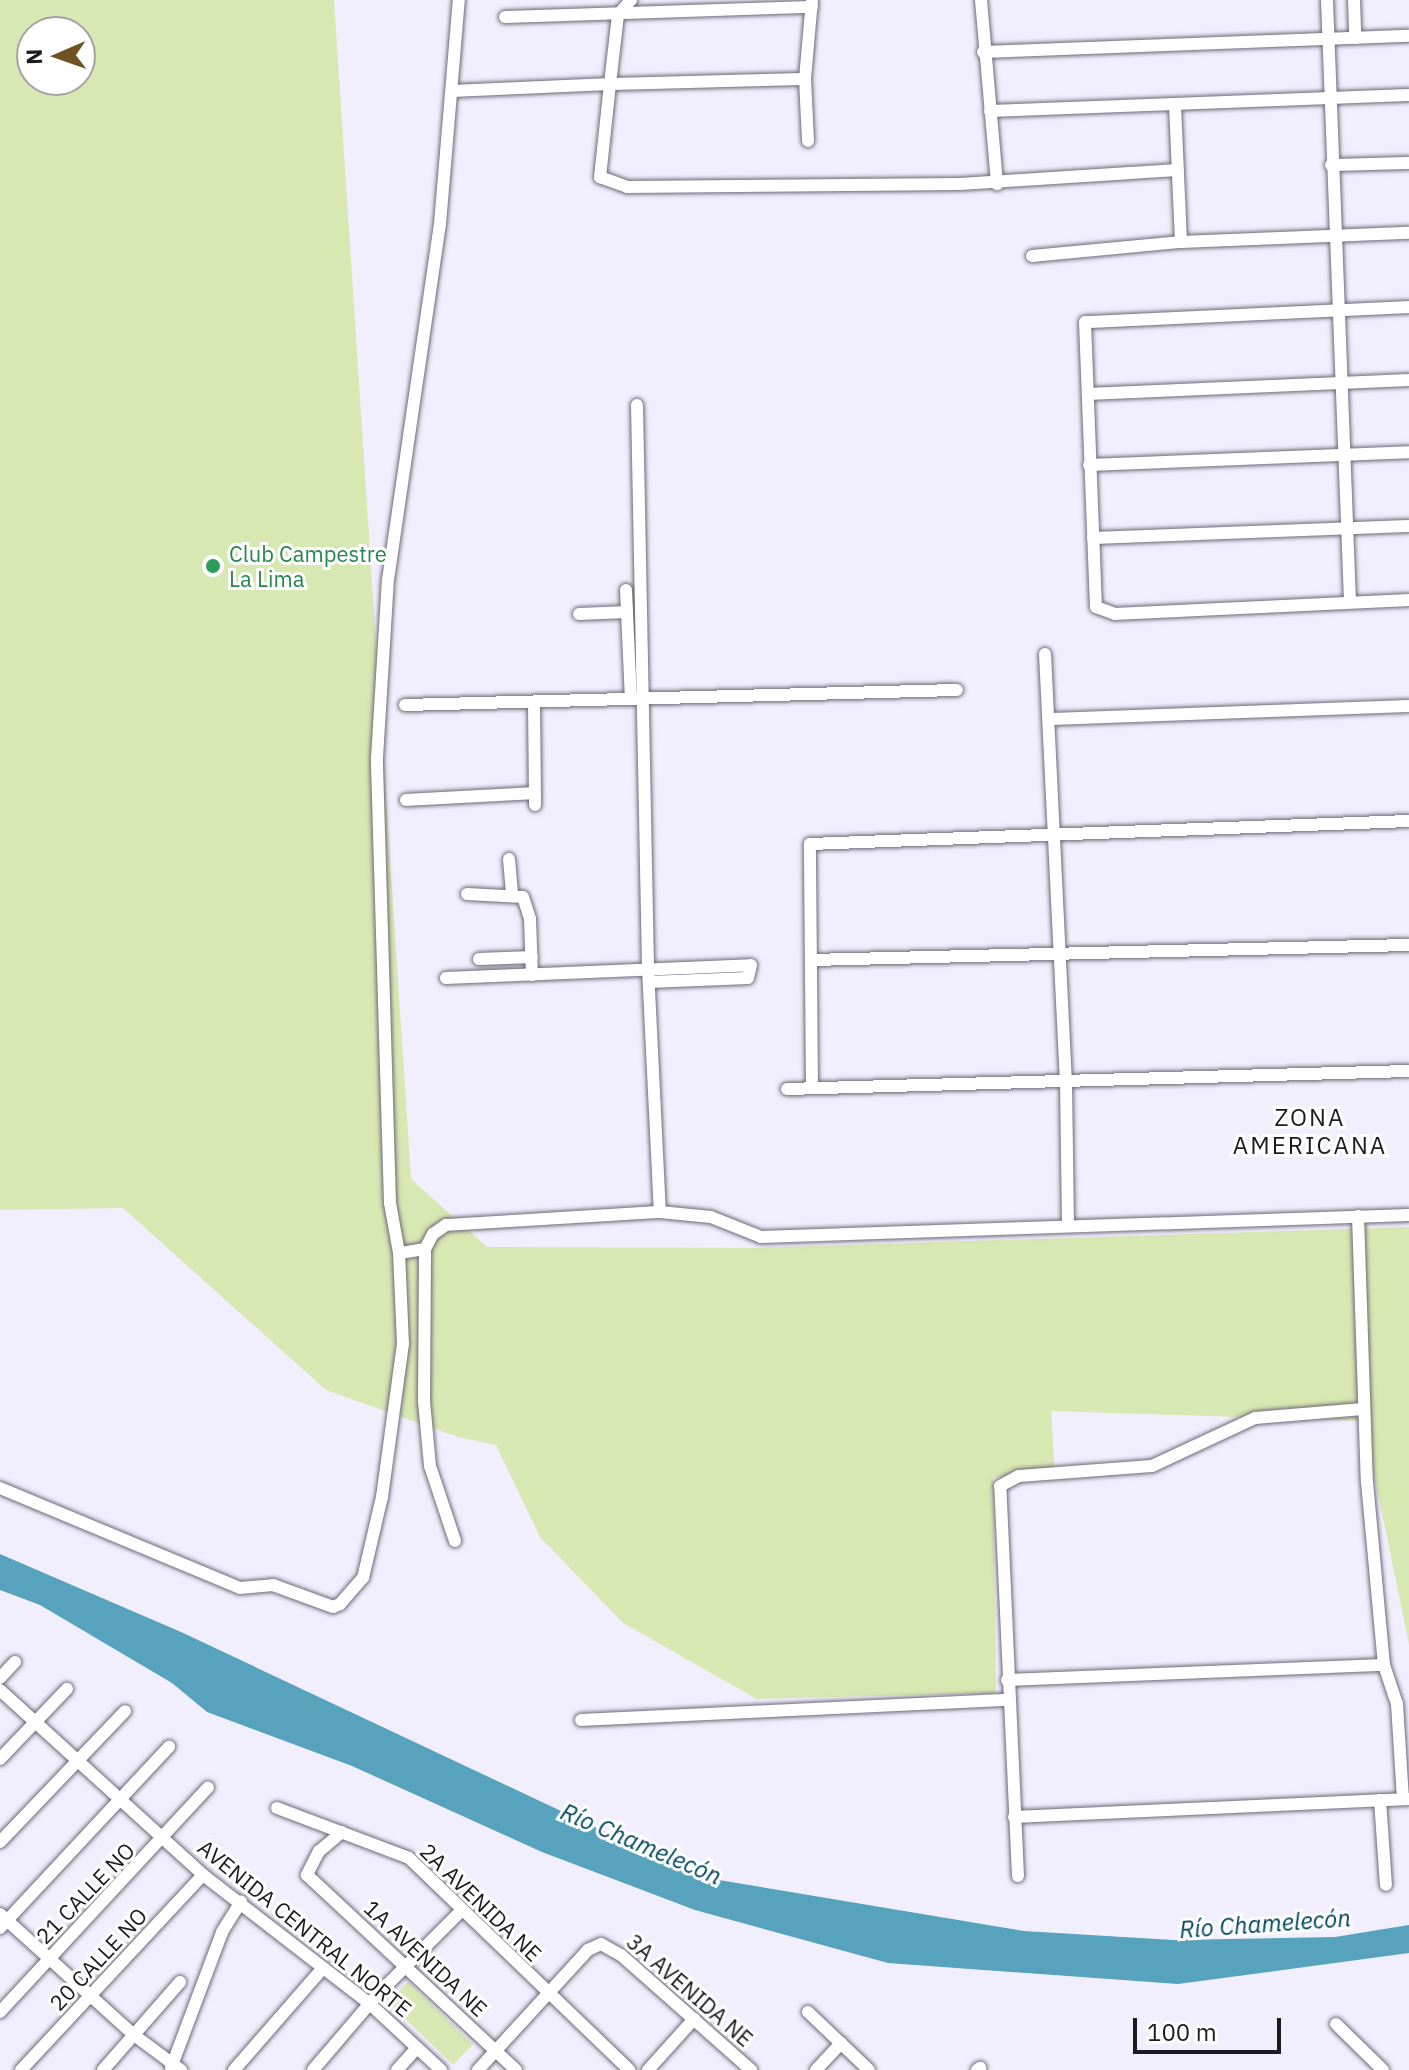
<!DOCTYPE html>
<html>
<head>
<meta charset="utf-8">
<style>
  body { margin:0 }
  #map { position:relative; width:1409px; height:2070px; overflow:hidden; background:#f1eefd; font-family:"IBM Plex Sans",sans-serif }
  div>[style] { position:absolute }
  [style*='--x'] { left:calc(var(--x)*1px); top:calc(var(--y)*1px); width:calc(var(--w)*1px); rotate:calc(var(--a)*1deg) }
  .green>* { inset:0; background:#d8e8b2; transform-origin:0 0 }
  .water>* { inset:0; background:#57a3be }
  .roads { filter:drop-shadow(0 0 2px #6d6979) drop-shadow(0 0 2px #6d6979) }
  .minor>* { height:12px; margin:-6px; padding:0 6px; transform-origin:6px; border-radius:6px; background:#fff }
  .dots>* { width:22px; height:22px; translate:-50% -50%; box-sizing:border-box; border:4px solid #fff; border-radius:50% }
  span { translate:-50% -50%; white-space:nowrap; text-align:center; line-height:1.15; -webkit-text-stroke:6px #fff; paint-order:stroke }
  .leisure-label { font-size:22px; color:#27864d }
  .left { translate:0 -50%; text-align:left }
  .street-label { font-size:22px; color:#1c1b22 }
  .neighbourhood-label { font-size:24px; color:#1c1b22; letter-spacing:2px }
  .water-label { font-size:24px; color:#01475b; font-style:italic }
  .north { position:absolute; left:16px; top:16px; width:80px; height:80px; box-sizing:border-box; background:#fff; border:2px solid #a4a4a7; border-radius:50%; rotate:268deg; font-size:22px; font-weight:700; line-height:32px; text-align:center; color:#1c1b22 }
  .north::after { content:''; display:block; margin:auto; width:28px; height:36px; background:#6e5325; clip-path:polygon(50% 0,100% 100%,50% 72%,0 100%) }
  .scale { position:absolute; left:1133px; top:2018px; width:148px; height:36px; box-sizing:border-box; border:4px solid #1c1b22; border-top:0; padding-left:10px; font-size:24px; line-height:28px; white-space:nowrap; color:#1c1b22; -webkit-text-stroke:6px #fff; paint-order:stroke }
</style>
</head>
<body>
<div id="map">
  <div class="green">
    <i style="clip-path:polygon(evenodd,0 0,334px 0,411px 1179px,487px 1247px,758px 1248px,1409px 1227px,1409px 1644px,1363px 1421px,1051px 1411px,1055px 1475px,993px 1477px,996px 1693px,757px 1699px,623px 1623px,540px 1537px,496px 1445px,458px 1437px,326px 1390px,123px 1208px,0 1210px,0 0,32px 32px,80px 32px,80px 80px,32px 80px,32px 32px)"></i>
    <i style="left:408px;top:1982px;width:90px;height:28px;rotate:44deg"></i>
  </div>
  <div class="water">
    <i style="clip-path:polygon(0 1554px,181px 1632px,701px 1877px,1024px 1931px,1173px 1940px,1335px 1937px,1409px 1925px,1409px 1953px,1178px 1984px,888px 1963px,695px 1910px,542px 1852px,352px 1766px,207px 1712px,172px 1683px,40px 1605px,0 1590px)"></i>
  </div>
  <div class="roads">
    <div class="minor">
      <i style="--x:812;--y:0;--w:79;--a:95.1"></i>
      <i style="--x:805;--y:79;--w:195;--a:178.5"></i>
      <i style="--x:610;--y:84;--w:94;--a:96.1"></i>
      <i style="--x:600;--y:177;--w:29;--a:20"></i>
      <i style="--x:627;--y:187;--w:333;--a:-0.5"></i>
      <i style="--x:960;--y:184;--w:218;--a:-3.7"></i>
      <i style="--x:981;--y:0;--w:185;--a:85"></i>
      <i style="--x:1327;--y:0;--w:602;--a:87.81"></i>
      <i style="--x:1354;--y:0;--w:38;--a:88"></i>
      <i style="--x:505;--y:17;--w:307;--a:-1.9"></i>
      <i style="--x:983;--y:52;--w:426;--a:-2.2"></i>
      <i style="--x:805;--y:79;--w:62;--a:87.2"></i>
      <i style="--x:452;--y:91;--w:158;--a:-2.5"></i>
      <i style="--x:610;--y:84;--w:69;--a:-83.4"></i>
      <i style="--x:618;--y:15;--w:20;--a:-49"></i>
      <i style="--x:1175;--y:105;--w:137;--a:87.5"></i>
      <i style="--x:990;--y:111;--w:419;--a:-2.2"></i>
      <i style="--x:1331;--y:165;--w:78;--a:-1.5"></i>
      <i style="--x:1032;--y:256;--w:150;--a:-5.4"></i>
      <i style="--x:1181;--y:242;--w:228;--a:-2.3"></i>
      <i style="--x:1409;--y:307;--w:324;--a:177.3"></i>
      <i style="--x:1085;--y:322;--w:285;--a:87.8"></i>
      <i style="--x:1096;--y:607;--w:20;--a:20"></i>
      <i style="--x:1115;--y:614;--w:294;--a:-2.7"></i>
      <i style="--x:1088;--y:394;--w:321;--a:-2.5"></i>
      <i style="--x:637;--y:405;--w:564;--a:88.88"></i>
      <i style="--x:648;--y:969;--w:243;--a:87.2"></i>
      <i style="--x:660;--y:1212;--w:51;--a:5.6"></i>
      <i style="--x:711;--y:1217;--w:54;--a:21.8"></i>
      <i style="--x:761;--y:1237;--w:648;--a:-1.94"></i>
      <i style="--x:1089;--y:465;--w:320;--a:-2.3"></i>
      <i style="--x:1093;--y:538;--w:316;--a:-2.2"></i>
      <i style="--x:626;--y:590;--w:109;--a:87.4"></i>
      <i style="--x:579;--y:614;--w:48;--a:-2.4"></i>
      <i style="--x:1045;--y:654;--w:429;--a:87.2"></i>
      <i style="--x:1066;--y:1082;--w:143;--a:89.2"></i>
      <i style="--x:534;--y:703;--w:102;--a:89.4"></i>
      <i style="--x:405;--y:705;--w:552;--a:-1.56"></i>
      <i style="--x:1051;--y:719;--w:358;--a:-2.1"></i>
      <i style="--x:406;--y:800;--w:129;--a:-3.1"></i>
      <i style="--x:509;--y:859;--w:35;--a:85"></i>
      <i style="--x:467;--y:894;--w:56;--a:3.1"></i>
      <i style="--x:523;--y:897;--w:23;--a:72"></i>
      <i style="--x:530;--y:919;--w:56;--a:88"></i>
      <i style="--x:479;--y:959;--w:53;--a:-2.2"></i>
      <i style="--x:811;--y:960;--w:598;--a:-1.44"></i>
      <i style="--x:446;--y:978;--w:305;--a:-2.4"></i>
      <i style="--x:751;--y:965;--w:13;--a:103"></i>
      <i style="--x:748;--y:978;--w:99;--a:177.7"></i>
      <i style="--x:812;--y:1088;--w:244;--a:-90.5"></i>
      <i style="--x:810;--y:844;--w:599;--a:-2.2"></i>
      <i style="--x:787;--y:1089;--w:622;--a:-1.66"></i>
      <i style="--x:1358;--y:1216;--w:266;--a:88.1"></i>
      <i style="--x:1367;--y:1482;--w:184;--a:84.7"></i>
      <i style="--x:1384;--y:1665;--w:41;--a:71.6"></i>
      <i style="--x:1397;--y:1704;--w:95;--a:86.4"></i>
      <i style="--x:425;--y:1249;--w:26;--a:171"></i>
      <i style="--x:399;--y:1253;--w:51;--a:-100.2"></i>
      <i style="--x:390;--y:1203;--w:445;--a:-91.7"></i>
      <i style="--x:377;--y:758;--w:178;--a:-86.5"></i>
      <i style="--x:388;--y:580;--w:360;--a:-81.7"></i>
      <i style="--x:440;--y:224;--w:225;--a:-85.2"></i>
      <i style="--x:0;--y:1488;--w:260;--a:22.6"></i>
      <i style="--x:240;--y:1588;--w:33;--a:-5"></i>
      <i style="--x:273;--y:1585;--w:64;--a:20.1"></i>
      <i style="--x:333;--y:1607;--w:8;--a:-23"></i>
      <i style="--x:340;--y:1604;--w:35;--a:-49"></i>
      <i style="--x:363;--y:1578;--w:83;--a:-76.8"></i>
      <i style="--x:382;--y:1497;--w:154;--a:-82.2"></i>
      <i style="--x:403;--y:1344;--w:91;--a:-92.5"></i>
      <i style="--x:455;--y:1541;--w:79;--a:-108.4"></i>
      <i style="--x:430;--y:1466;--w:65;--a:-95.3"></i>
      <i style="--x:424;--y:1401;--w:152;--a:-89.6"></i>
      <i style="--x:425;--y:1249;--w:17;--a:-62"></i>
      <i style="--x:433;--y:1234;--w:16;--a:-35"></i>
      <i style="--x:446;--y:1225;--w:214;--a:-3.5"></i>
      <i style="--x:0;--y:1678;--w:22;--a:-47"></i>
      <i style="--x:1007;--y:1680;--w:377;--a:-2.3"></i>
      <i style="--x:0;--y:1690;--w:275;--a:42.3"></i>
      <i style="--x:203;--y:1875;--w:212;--a:37.7"></i>
      <i style="--x:371;--y:2005;--w:96;--a:42.9"></i>
      <i style="--x:581;--y:1720;--w:427;--a:-2.7"></i>
      <i style="--x:0;--y:1759;--w:97;--a:-46.3"></i>
      <i style="--x:1380;--y:1800;--w:85;--a:86"></i>
      <i style="--x:277;--y:1808;--w:141;--a:20.7"></i>
      <i style="--x:409;--y:1858;--w:306;--a:43.9"></i>
      <i style="--x:1014;--y:1817;--w:395;--a:-2.6"></i>
      <i style="--x:342;--y:1832;--w:30;--a:140"></i>
      <i style="--x:319;--y:1851;--w:27;--a:117"></i>
      <i style="--x:307;--y:1875;--w:286;--a:43"></i>
      <i style="--x:0;--y:1842;--w:181;--a:-46.3"></i>
      <i style="--x:1018;--y:1876;--w:390;--a:-92.6"></i>
      <i style="--x:1000;--y:1486;--w:21;--a:-28"></i>
      <i style="--x:1019;--y:1476;--w:133;--a:-4.3"></i>
      <i style="--x:1152;--y:1466;--w:114;--a:-25"></i>
      <i style="--x:1255;--y:1418;--w:108;--a:-4.8"></i>
      <i style="--x:0;--y:1914;--w:181;--a:42.1"></i>
      <i style="--x:134;--y:2035;--w:59;--a:36.7"></i>
      <i style="--x:0;--y:1928;--w:248;--a:-47"></i>
      <i style="--x:0;--y:2012;--w:306;--a:-47.2"></i>
      <i style="--x:808;--y:2012;--w:84;--a:43.6"></i>
      <i style="--x:1336;--y:2024;--w:66;--a:44.4"></i>
      <i style="--x:171;--y:2068;--w:145;--a:-69.4"></i>
      <i style="--x:222;--y:1932;--w:36;--a:-58"></i>
      <i style="--x:21;--y:2070;--w:267;--a:-47"></i>
      <i style="--x:103;--y:2070;--w:117;--a:-48.8"></i>
      <i style="--x:234;--y:2070;--w:135;--a:-48.9"></i>
      <i style="--x:313;--y:2070;--w:99;--a:-49.5"></i>
      <i style="--x:377;--y:1995;--w:117;--a:-45"></i>
      <i style="--x:397;--y:2070;--w:30;--a:-48"></i>
      <i style="--x:478;--y:2070;--w:163;--a:-47.5"></i>
      <i style="--x:588;--y:1950;--w:14;--a:-25"></i>
      <i style="--x:601;--y:1944;--w:23;--a:29"></i>
      <i style="--x:621;--y:1955;--w:174;--a:41.5"></i>
      <i style="--x:648;--y:2070;--w:69;--a:-48"></i>
      <i style="--x:816;--y:2070;--w:37;--a:-47"></i>
      <i style="--x:977;--y:2070;--w:4;--a:-34"></i>
    </div>
  </div>
  <div class="dots">
    <i style="left:213px;top:566px;background:#2e9e5b"></i>
  </div>
  <div class="leisure-label">
    <span class="left" style="left:229px;top:566px">Club Campestre<br>La Lima</span>
  </div>
  <div class="street-label">
    <span style="left:85px;top:1893px;rotate:-46deg">21 CALLE NO</span>
    <span style="left:481px;top:1902px;rotate:44deg">2A AVENIDA NE</span>
    <span style="left:305px;top:1928px;rotate:39deg">AVENIDA CENTRAL NORTE</span>
    <span style="left:426px;top:1958px;rotate:43deg">1A AVENIDA NE</span>
    <span style="left:98px;top:1959px;rotate:-47deg">20 CALLE NO</span>
    <span style="left:690px;top:1990px;rotate:41deg">3A AVENIDA NE</span>
  </div>
  <div class="neighbourhood-label">
    <span style="left:1310px;top:1132px">ZONA<br>AMERICANA</span>
  </div>
  <div class="water-label">
    <span style="left:641px;top:1844px;rotate:23deg">Río Chamelecón</span>
    <span style="left:1265px;top:1924px;rotate:-4deg">Río Chamelecón</span>
  </div>
  <div class="north">N</div>
  <div class="scale">100 m</div>
</div>
</body>
</html>
